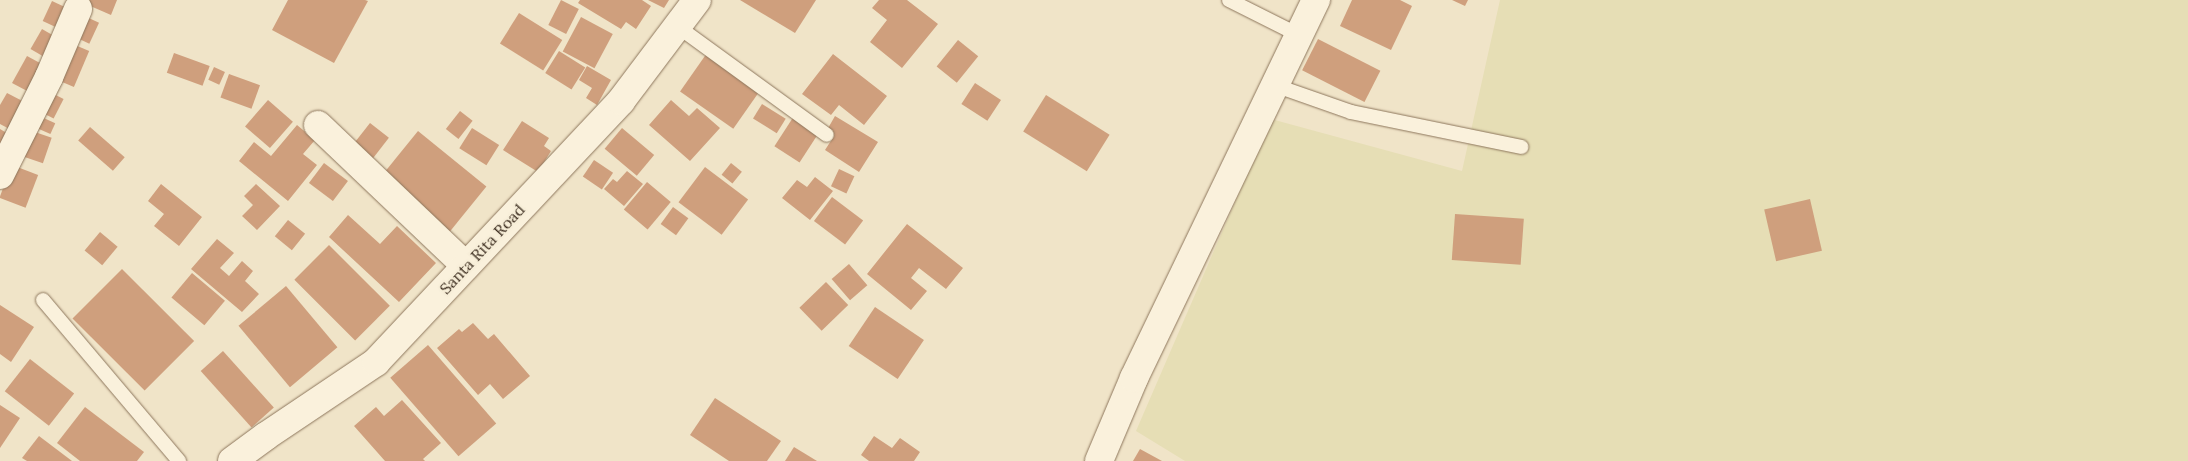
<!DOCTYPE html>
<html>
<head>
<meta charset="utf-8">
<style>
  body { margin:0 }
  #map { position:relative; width:2188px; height:461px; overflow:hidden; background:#f0e4c8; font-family:Lora,serif }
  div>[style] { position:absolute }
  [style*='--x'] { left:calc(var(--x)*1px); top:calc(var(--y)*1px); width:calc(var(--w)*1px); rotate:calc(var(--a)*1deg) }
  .farmland>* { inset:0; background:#e6deb5 }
  .building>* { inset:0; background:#cf9f7d; transform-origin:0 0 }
  .roads { filter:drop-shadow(0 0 1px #8d765c) drop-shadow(0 0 1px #8d765c) }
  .service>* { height:14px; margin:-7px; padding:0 7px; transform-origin:7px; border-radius:7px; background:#faf1dc }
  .minor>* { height:28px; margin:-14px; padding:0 14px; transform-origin:14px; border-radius:14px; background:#faf1dc }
  .tertiary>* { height:28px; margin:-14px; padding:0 14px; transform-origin:14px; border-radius:14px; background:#faf1dc }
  span { translate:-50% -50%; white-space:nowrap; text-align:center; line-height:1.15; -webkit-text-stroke:4.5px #f7eed8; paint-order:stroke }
  .street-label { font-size:16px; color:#3d2e20 }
</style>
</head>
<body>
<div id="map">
  <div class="farmland">
    <i style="clip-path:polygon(1500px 0,2188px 0,2188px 461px,1185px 461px,1136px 431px,1271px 119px,1462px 171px)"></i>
  </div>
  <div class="building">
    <i style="clip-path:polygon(90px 0,117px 0,111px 15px,88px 5px)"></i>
    <i style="clip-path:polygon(288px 0,365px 0,368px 1px,334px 63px,272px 30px)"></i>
    <i style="left:561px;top:0;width:20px;height:28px;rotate:27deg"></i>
    <i style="clip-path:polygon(580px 0,642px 0,651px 6px,636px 29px,626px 22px,621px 29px,578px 3px)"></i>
    <i style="clip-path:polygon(648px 0,669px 0,664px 8px)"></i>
    <i style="clip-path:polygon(740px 0,816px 0,795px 33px)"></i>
    <i style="clip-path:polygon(879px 0,907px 0,938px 24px,902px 68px,870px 42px,887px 20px,872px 8px)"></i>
    <i style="clip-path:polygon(1352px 0,1400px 0,1412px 6px,1391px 50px,1340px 26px)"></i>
    <i style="clip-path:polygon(1452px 0,1468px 0,1465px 6px)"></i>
    <i style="left:52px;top:1px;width:23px;height:22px;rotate:25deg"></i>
    <i style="left:519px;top:13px;width:51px;height:36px;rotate:32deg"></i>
    <i style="left:80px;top:14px;width:21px;height:23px;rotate:25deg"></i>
    <i style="left:581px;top:17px;width:36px;height:39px;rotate:28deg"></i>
    <i style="left:42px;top:29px;width:20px;height:23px;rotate:30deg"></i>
    <i style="left:1318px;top:39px;width:70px;height:35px;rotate:27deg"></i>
    <i style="left:958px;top:40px;width:26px;height:34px;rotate:39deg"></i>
    <i style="left:68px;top:42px;width:23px;height:39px;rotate:23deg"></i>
    <i style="left:559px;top:51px;width:31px;height:26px;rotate:32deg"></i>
    <i style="left:174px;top:53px;width:38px;height:21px;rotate:20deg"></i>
    <i style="left:707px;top:53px;width:65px;height:47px;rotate:35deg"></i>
    <i style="clip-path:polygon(833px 54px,887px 96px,864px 125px,839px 105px,831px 115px,802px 94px)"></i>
    <i style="clip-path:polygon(27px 56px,51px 69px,29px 92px,12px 83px)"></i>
    <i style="clip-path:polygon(587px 66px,611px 80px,597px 105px,586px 98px,592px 88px,579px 80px)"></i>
    <i style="left:214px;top:67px;width:12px;height:14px;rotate:24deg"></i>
    <i style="left:229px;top:74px;width:33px;height:25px;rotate:20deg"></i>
    <i style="left:975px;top:83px;width:31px;height:25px;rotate:33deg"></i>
    <i style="left:44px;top:89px;width:22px;height:22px;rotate:27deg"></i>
    <i style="clip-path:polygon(7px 93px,32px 106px,17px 133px,0 124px,0 105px)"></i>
    <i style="left:1046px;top:95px;width:75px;height:43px;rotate:32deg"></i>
    <i style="left:268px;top:100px;width:33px;height:35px;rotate:41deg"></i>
    <i style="clip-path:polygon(671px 100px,689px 116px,697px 108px,720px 128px,690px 161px,649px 125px)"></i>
    <i style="left:762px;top:104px;width:28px;height:17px;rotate:32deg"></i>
    <i style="left:460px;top:111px;width:16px;height:23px;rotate:38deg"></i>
    <i style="left:37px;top:115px;width:20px;height:12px;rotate:24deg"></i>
    <i style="left:794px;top:116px;width:30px;height:36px;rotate:33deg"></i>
    <i style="clip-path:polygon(835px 116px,878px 142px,859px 172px,825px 150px,834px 136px,827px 130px)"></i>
    <i style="clip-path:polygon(522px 121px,549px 138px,544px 146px,551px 151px,538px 172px,503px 150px)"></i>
    <i style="left:370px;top:123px;width:24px;height:29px;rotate:38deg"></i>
    <i style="clip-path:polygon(297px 125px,315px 140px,303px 154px,317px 165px,288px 201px,239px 161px,254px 142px,271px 156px)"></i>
    <i style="left:90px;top:127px;width:46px;height:18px;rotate:41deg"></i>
    <i style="left:472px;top:128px;width:32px;height:24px;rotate:32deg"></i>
    <i style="left:622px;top:128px;width:42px;height:27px;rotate:40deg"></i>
    <i style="clip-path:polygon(0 129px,15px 138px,0 165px)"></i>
    <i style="left:29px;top:130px;width:24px;height:27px;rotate:19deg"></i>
    <i style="left:418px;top:131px;width:88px;height:58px;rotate:39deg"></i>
    <i style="left:594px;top:160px;width:23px;height:20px;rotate:34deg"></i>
    <i style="left:324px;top:163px;width:30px;height:25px;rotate:37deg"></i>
    <i style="left:731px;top:163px;width:14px;height:15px;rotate:39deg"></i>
    <i style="left:12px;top:165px;width:28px;height:35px;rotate:21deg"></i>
    <i style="left:705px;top:167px;width:54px;height:44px;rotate:37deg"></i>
    <i style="left:839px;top:169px;width:17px;height:19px;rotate:25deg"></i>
    <i style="clip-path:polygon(627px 171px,643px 184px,624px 206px,604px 189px,613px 179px,617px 182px)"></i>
    <i style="clip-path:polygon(815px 177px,833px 191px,810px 220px,782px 198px,797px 180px,807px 187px)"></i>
    <i style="left:647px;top:182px;width:31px;height:36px;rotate:40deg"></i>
    <i style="clip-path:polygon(161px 184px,202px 217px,179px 246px,154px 226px,164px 214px,148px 201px)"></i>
    <i style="clip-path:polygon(256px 184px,280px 206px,257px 230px,242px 216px,253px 205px,244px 196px)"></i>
    <i style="left:832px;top:197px;width:39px;height:30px;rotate:37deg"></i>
    <i style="left:1810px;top:199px;width:53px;height:47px;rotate:77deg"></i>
    <i style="left:673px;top:207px;width:19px;height:21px;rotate:36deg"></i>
    <i style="left:1455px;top:214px;width:69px;height:46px;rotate:4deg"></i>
    <i style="clip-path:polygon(348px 215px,380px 244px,397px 226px,436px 263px,399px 302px,329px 237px)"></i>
    <i style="left:288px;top:220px;width:22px;height:21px;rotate:39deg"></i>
    <i style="clip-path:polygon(907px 224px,963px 268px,946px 289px,919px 268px,911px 278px,927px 291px,911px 310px,867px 274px)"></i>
    <i style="left:100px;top:232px;width:23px;height:24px;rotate:40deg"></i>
    <i style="clip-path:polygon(217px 239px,234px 253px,220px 268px,229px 276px,242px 261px,253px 271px,245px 281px,259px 294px,242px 312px,191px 269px)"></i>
    <i style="left:329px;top:245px;width:86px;height:49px;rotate:45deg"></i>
    <i style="left:849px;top:264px;width:28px;height:23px;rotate:49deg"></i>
    <i style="left:122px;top:269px;width:102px;height:70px;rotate:45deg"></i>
    <i style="left:192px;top:273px;width:43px;height:32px;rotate:40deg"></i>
    <i style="left:826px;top:282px;width:32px;height:37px;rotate:46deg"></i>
    <i style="left:286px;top:286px;width:80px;height:62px;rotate:50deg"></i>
    <i style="clip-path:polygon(0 305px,34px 327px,11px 362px,0 354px)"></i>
    <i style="left:875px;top:307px;width:59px;height:47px;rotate:34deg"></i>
    <i style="clip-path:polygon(473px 323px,488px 339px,494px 334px,530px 376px,503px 399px,490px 384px,478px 395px,437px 348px,459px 329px,462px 332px)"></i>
    <i style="left:428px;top:345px;width:104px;height:50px;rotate:49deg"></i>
    <i style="left:223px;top:351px;width:76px;height:30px;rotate:48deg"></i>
    <i style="left:30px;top:359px;width:56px;height:41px;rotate:38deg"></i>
    <i style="clip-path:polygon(715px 398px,781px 441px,767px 461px,729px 461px,690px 435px)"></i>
    <i style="clip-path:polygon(402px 400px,441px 443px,423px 459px,425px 461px,385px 461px,354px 426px,376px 407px,384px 416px)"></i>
    <i style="clip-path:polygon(0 405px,20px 418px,0 448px)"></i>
    <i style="clip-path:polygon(85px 407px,144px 452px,137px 461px,80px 461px,57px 443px)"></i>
    <i style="clip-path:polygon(39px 436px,72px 461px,27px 461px,22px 458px)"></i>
    <i style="clip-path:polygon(874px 436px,892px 448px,900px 438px,920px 452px,914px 461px,869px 461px,861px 455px)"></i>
    <i style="clip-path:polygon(794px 447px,817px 461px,785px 461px)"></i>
    <i style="clip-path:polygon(1140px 449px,1162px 461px,1133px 461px)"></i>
  </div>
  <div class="roads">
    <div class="service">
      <i style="--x:1229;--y:0;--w:78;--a:26.6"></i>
      <i style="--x:677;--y:26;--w:185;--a:36"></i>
      <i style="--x:1274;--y:85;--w:82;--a:19.3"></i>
      <i style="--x:1351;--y:112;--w:174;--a:11.6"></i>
      <i style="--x:43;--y:300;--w:211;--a:49.8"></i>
    </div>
    <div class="minor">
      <i style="--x:318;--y:125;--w:204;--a:43.6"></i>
      <i style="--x:0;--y:175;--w:110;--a:-63.4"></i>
      <i style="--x:49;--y:77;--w:74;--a:-66.9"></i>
      <i style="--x:1099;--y:461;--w:90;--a:-67.1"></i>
      <i style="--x:1134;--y:378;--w:420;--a:-64.3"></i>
    </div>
    <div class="tertiary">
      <i style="--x:232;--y:461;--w:42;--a:-36.3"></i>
      <i style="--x:266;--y:436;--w:133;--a:-33.9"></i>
      <i style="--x:376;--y:362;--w:358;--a:-46.8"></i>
      <i style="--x:621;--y:101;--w:126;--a:-53"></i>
    </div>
  </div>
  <div class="street-label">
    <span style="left:482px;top:249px;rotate:-47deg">Santa Rita Road</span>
  </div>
</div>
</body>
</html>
